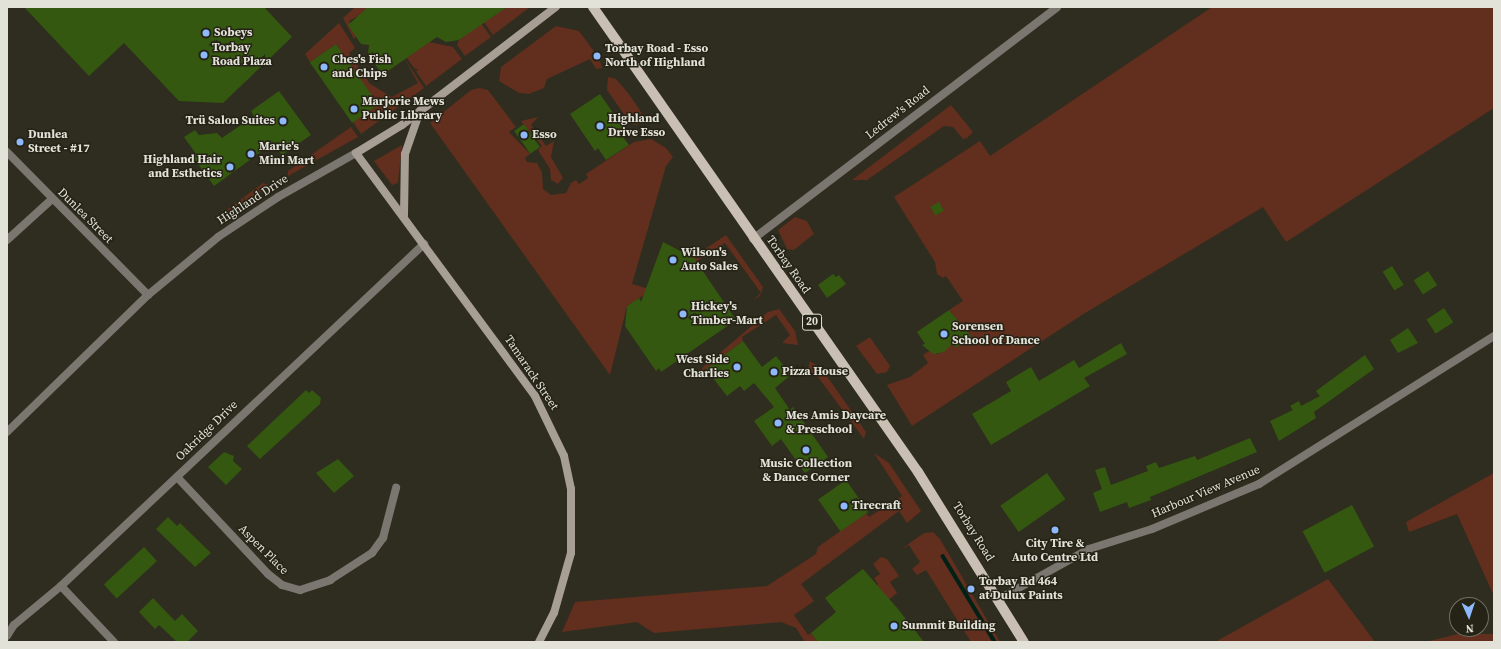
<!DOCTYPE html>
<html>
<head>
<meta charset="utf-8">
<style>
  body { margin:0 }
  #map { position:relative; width:1501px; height:649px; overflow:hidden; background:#2f2d1f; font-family:"Source Serif 4",serif }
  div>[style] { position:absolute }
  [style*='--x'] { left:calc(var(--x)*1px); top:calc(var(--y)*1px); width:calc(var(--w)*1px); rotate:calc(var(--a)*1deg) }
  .green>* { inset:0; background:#622e1d }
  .stream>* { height:3.5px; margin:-1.75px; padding:0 1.75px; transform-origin:1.75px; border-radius:1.75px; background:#022015 }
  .building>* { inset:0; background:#345810; transform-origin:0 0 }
  .street>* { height:8px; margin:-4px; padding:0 4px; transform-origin:4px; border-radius:4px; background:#7b7670 }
  .secondary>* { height:8px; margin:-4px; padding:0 4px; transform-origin:4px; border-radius:4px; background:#a79f96 }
  .primary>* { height:10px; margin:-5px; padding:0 5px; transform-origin:5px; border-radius:5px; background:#cabfb3 }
  .dots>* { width:11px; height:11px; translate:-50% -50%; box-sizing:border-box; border:2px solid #252316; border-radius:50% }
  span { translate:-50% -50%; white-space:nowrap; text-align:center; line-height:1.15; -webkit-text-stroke:3px #252316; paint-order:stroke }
  .shield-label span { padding:1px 3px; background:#252316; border:1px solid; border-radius:3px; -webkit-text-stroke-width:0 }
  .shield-label { font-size:11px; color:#e3e2d9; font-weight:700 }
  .poi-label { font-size:12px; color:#e3e2d9; font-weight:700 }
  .left { translate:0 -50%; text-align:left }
  .right { translate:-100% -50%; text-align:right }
  .street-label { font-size:12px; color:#e3e2d9 }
  .frame { position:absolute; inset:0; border:8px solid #e3e2d9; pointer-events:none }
  .north { position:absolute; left:1449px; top:597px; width:40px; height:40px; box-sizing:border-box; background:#252316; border:1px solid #716f64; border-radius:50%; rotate:177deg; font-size:11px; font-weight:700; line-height:16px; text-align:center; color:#e3e2d9 }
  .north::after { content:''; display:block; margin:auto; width:14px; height:18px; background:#8eb9fc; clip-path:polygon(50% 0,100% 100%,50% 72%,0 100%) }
</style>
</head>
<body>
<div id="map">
  <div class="green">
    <i style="clip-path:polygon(355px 7px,370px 7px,371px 9px,349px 21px,356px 37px,354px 39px,343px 18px)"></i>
    <i style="clip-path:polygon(507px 7px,530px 7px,493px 35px,483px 21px)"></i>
    <i style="clip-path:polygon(1212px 7px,1494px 7px,1494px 108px,1286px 242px,1263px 207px,1085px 313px,912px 426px,887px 385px,910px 377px,928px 363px,923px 355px,929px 351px,938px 354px,951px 342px,955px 348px,972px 337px,949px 310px,963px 301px,946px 276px,943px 278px,937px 274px,935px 262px,894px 197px,980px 141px,990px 156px)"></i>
    <i style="clip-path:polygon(339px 23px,355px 48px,349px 53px,370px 84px,392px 97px,418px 83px,404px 58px,424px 88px,361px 134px,353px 122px,377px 105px,336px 44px,310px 62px,305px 54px)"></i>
    <i style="clip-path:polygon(481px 23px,491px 37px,465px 56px,457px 45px,459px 40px)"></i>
    <i style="clip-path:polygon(556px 26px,579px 31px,599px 58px,602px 68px,596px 69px,590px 59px,547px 79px,544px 88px,529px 94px,519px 93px,499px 81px,501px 67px)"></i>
    <i style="clip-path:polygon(429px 42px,453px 47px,462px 59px,426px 86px,416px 71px,419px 69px,415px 69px,406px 57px)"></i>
    <i style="clip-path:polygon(608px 77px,616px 79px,629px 94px,641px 112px,643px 123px,634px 125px,628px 120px,607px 90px)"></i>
    <i style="clip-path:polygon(480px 88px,488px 90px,516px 127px,509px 132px,530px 154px,525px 158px,527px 162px,537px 163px,542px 172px,543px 189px,551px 195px,566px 193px,571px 183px,576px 180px,579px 184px,588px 178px,586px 174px,634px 142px,651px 139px,666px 148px,673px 157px,666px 166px,632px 284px,646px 288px,726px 235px,763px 287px,760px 296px,753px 300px,761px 293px,725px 243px,627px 306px,610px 375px,430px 123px,471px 90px)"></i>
    <i style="clip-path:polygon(951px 105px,973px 132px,967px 138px,963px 139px,953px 127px,944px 126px,867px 180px,852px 180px)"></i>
    <i style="clip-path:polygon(538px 117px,531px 125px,546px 146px,554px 141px,551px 157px,563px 178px,558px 184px,551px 180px,550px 169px,538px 150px,542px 146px,521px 121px)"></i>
    <i style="clip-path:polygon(351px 127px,358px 137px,288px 176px,288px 171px)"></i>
    <i style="clip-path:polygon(402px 145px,398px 183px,392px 185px,374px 161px)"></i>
    <i style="clip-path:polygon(263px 183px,272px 186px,226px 212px,228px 209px)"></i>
    <i style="clip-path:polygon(795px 217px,807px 221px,814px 234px,794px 250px,787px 249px,778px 230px)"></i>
    <i style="clip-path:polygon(779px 309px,795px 331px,798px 345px,782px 343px,790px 335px,776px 315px,742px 337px,743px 341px,706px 369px,714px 380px,704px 370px,688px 380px,768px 312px)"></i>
    <i style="clip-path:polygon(870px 337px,890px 366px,887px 372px,877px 374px,856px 346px)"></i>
    <i style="clip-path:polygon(810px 361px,822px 369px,866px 432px,864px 439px,815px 373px,806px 377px)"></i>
    <i style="clip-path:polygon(874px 453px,889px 463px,921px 511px,907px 523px,899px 511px,801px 584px,814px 601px,794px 615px,808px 635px,811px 633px,818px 642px,805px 642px,796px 628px,781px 622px,654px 633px,637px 622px,562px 632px,575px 602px,767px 586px,816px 554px,818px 547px,866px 513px,869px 517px,902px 496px)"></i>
    <i style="clip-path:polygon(1494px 473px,1494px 596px,1457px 514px,1409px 532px,1406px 522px)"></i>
    <i style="clip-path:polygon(933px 532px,940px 539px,1000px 642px,971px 642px,926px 570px,917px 575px,912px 569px,920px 562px,909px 545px,900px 550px,924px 533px)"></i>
    <i style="clip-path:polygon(881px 557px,887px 559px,899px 576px,890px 582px,897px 593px,836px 642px,828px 642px,878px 584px,874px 578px,880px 574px,873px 564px)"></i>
    <i style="clip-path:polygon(1328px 579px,1375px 642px,1215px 642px)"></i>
    <i style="clip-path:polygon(1458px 634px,1494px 634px,1494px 642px,1425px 642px)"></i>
  </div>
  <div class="stream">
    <i style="--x:943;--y:556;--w:100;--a:58.8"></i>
  </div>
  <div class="building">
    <i style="clip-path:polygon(24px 7px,264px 7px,292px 37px,223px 103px,179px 101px,124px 43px,89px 76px)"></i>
    <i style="clip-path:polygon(375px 7px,507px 7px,459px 40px,446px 42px,437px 37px,385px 73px,381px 73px,368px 54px,369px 45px,361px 44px,348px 25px,367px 8px)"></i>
    <i style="left:336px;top:44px;width:74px;height:32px;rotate:55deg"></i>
    <i style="clip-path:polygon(279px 91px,311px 135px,282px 155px,273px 143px,214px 186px,193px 157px,196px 154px,184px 137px,195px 130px,199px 135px,217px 133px,222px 138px,254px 116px,251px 111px)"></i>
    <i style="clip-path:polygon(600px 94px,625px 130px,620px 133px,629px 145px,606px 160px,598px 148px,595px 151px,570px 114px)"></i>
    <i style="left:524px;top:124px;width:28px;height:12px;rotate:55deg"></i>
    <i style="left:939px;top:202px;width:10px;height:10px;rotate:61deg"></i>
    <i style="clip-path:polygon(663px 242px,694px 258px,736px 320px,661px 372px,659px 368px,656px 371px,625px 326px,627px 306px,639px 298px,641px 302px)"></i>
    <i style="left:1392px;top:266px;width:22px;height:11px;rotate:58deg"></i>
    <i style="left:1428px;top:271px;width:17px;height:17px;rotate:57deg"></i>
    <i style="clip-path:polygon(833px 274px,836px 277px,839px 275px,846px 284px,827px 298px,818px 285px)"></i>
    <i style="left:1444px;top:308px;width:17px;height:21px;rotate:57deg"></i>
    <i style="clip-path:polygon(949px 310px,972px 337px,955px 348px,952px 344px,944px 352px,933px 354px,922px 345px,925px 344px,917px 332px)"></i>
    <i style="clip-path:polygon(1408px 328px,1418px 343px,1398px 353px,1390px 340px)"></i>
    <i style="clip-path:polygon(743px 341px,762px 367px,776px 356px,791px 375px,775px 388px,790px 410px,793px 407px,828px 457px,805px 473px,781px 439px,772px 446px,754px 421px,774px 407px,754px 383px,744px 391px,740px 386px,727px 396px,706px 369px)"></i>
    <i style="clip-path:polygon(1121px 343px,1127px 354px,1084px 378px,1090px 386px,991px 445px,972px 414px,1011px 391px,1006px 382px,1031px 367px,1039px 381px,1074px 360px,1079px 368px)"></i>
    <i style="clip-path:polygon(1365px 355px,1374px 369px,1314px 412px,1316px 418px,1279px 441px,1270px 421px,1293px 410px,1290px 406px,1299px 401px,1301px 406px,1320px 396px,1316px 391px)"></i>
    <i style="clip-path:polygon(306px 390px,309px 393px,312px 390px,321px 398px,320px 404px,260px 459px,247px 446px)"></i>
    <i style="clip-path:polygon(1250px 438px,1257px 452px,1150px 497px,1151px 500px,1129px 508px,1127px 502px,1100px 512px,1093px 493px,1102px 489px,1095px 470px,1105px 467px,1111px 485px,1148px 471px,1146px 466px,1156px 462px,1159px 468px,1195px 456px,1197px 460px)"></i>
    <i style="clip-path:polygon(224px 452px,234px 456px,233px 461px,242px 469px,226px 485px,208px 467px)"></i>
    <i style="clip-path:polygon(338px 459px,354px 476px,334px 493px,316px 473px)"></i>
    <i style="left:1047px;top:473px;width:32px;height:57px;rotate:55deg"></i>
    <i style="left:846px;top:480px;width:39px;height:34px;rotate:55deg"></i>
    <i style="left:1352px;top:505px;width:47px;height:56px;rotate:62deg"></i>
    <i style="clip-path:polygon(168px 517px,177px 526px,180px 523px,211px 553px,195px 567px,156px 529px)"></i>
    <i style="left:144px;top:547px;width:19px;height:55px;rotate:47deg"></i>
    <i style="clip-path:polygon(863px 569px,898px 609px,924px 642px,818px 642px,811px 633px,836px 612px,825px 598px)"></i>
    <i style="clip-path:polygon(153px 598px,175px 621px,182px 614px,198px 631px,187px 642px,177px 642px,159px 625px,155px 629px,139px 612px)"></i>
  </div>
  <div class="street">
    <i style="--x:7;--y:152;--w:201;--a:45.4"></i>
    <i style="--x:753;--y:239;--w:382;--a:-37.3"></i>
    <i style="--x:7;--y:240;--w:61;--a:-42.3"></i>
    <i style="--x:7;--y:432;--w:197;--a:-44.2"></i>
    <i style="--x:148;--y:295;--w:91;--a:-39.6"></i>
    <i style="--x:218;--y:237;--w:72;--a:-33.7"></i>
    <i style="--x:278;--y:197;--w:90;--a:-29.4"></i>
    <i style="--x:177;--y:477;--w:133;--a:46.8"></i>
    <i style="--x:268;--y:574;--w:18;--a:38"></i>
    <i style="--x:282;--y:585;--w:19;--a:16"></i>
    <i style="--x:300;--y:590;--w:32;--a:-18"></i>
    <i style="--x:330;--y:580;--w:50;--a:-32.7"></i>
    <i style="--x:372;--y:553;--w:19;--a:-54"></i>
    <i style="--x:383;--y:538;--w:52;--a:-75.4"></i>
    <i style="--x:61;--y:586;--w:77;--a:46.6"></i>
    <i style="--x:999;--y:599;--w:103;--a:-29.1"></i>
    <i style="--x:1089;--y:549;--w:66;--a:-17.6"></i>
    <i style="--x:1152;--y:529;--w:116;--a:-22.8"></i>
    <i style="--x:1259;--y:484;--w:278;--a:-32.2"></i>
    <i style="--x:7;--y:636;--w:13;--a:-58"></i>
    <i style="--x:14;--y:625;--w:61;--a:-39.7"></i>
    <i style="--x:61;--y:586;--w:499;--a:-43.3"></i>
  </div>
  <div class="secondary">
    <i style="--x:404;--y:215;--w:61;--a:-89.1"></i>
    <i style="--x:405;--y:154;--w:46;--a:-70.8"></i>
    <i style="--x:539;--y:642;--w:33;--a:-63"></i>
    <i style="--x:554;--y:613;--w:62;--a:-74.2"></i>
    <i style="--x:571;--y:553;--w:64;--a:-90"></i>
    <i style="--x:571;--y:489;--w:34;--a:-102"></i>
    <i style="--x:564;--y:456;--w:67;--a:-115.8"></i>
    <i style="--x:535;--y:396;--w:302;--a:-126.4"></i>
    <i style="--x:356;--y:153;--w:54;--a:-31.3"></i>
    <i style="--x:402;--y:125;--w:194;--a:-37.5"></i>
  </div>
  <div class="primary">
    <i style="--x:593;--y:7;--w:567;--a:55.05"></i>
    <i style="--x:918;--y:472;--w:200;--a:58.1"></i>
  </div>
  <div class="dots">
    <i style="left:206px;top:33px;background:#8eb9fc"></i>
    <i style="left:204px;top:55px;background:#8eb9fc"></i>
    <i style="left:597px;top:56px;background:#8eb9fc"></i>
    <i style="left:324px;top:67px;background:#8eb9fc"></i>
    <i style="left:354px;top:109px;background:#8eb9fc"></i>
    <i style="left:283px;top:121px;background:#8eb9fc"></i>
    <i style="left:600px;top:126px;background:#8eb9fc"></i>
    <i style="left:524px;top:135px;background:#8eb9fc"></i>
    <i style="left:20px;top:142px;background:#8eb9fc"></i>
    <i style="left:251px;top:154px;background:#8eb9fc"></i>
    <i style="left:230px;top:167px;background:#8eb9fc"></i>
    <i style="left:673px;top:260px;background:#8eb9fc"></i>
    <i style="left:683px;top:314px;background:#8eb9fc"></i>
    <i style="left:944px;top:334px;background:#8eb9fc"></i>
    <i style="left:737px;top:367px;background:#8eb9fc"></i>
    <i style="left:774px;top:372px;background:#8eb9fc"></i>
    <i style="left:778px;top:423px;background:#8eb9fc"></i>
    <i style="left:806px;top:450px;background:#8eb9fc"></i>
    <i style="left:844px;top:506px;background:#8eb9fc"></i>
    <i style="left:1055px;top:530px;background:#8eb9fc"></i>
    <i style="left:971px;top:589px;background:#8eb9fc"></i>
    <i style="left:894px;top:626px;background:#8eb9fc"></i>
  </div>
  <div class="shield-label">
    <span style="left:812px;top:322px">20</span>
  </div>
  <div class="poi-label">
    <span class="left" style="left:214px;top:33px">Sobeys</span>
    <span class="left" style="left:212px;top:55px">Torbay<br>Road Plaza</span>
    <span class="left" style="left:605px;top:56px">Torbay Road - Esso<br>North of Highland</span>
    <span class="left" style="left:332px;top:67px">Ches's Fish<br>and Chips</span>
    <span class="left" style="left:362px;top:109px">Marjorie Mews<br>Public Library</span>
    <span class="left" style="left:608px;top:126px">Highland<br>Drive Esso</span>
    <span class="right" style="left:275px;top:121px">Trü Salon Suites</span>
    <span class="left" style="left:28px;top:142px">Dunlea<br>Street - #17</span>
    <span class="left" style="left:532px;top:135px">Esso</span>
    <span class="left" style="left:259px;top:154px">Marie's<br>Mini Mart</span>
    <span class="right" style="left:222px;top:167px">Highland Hair<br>and Esthetics</span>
    <span class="left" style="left:681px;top:260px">Wilson's<br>Auto Sales</span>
    <span class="left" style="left:691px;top:314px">Hickey's<br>Timber-Mart</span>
    <span class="left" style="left:952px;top:334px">Sorensen<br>School of Dance</span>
    <span class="right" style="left:729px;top:367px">West Side<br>Charlies</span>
    <span class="left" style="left:782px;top:372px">Pizza House</span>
    <span class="left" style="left:786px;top:423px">Mes Amis Daycare<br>&amp; Preschool</span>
    <span style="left:806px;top:471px">Music Collection<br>&amp; Dance Corner</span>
    <span class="left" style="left:852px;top:506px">Tirecraft</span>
    <span style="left:1055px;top:551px">City Tire &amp;<br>Auto Centre Ltd</span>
    <span class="left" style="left:979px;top:589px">Torbay Rd 464<br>at Dulux Paints</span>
    <span class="left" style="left:902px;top:626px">Summit Building</span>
  </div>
  <div class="street-label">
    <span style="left:898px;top:113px;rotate:-38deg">Ledrew's Road</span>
    <span style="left:253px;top:200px;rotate:-33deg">Highland Drive</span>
    <span style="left:85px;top:216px;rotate:45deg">Dunlea Street</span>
    <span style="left:788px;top:265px;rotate:55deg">Torbay Road</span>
    <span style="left:531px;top:373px;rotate:56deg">Tamarack Street</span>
    <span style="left:207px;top:431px;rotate:-44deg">Oakridge Drive</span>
    <span style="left:1206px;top:492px;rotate:-23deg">Harbour View Avenue</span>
    <span style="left:973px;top:532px;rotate:58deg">Torbay Road</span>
    <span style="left:263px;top:550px;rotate:45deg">Aspen Place</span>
  </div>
  <div class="frame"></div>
  <div class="north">N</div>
</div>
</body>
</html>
